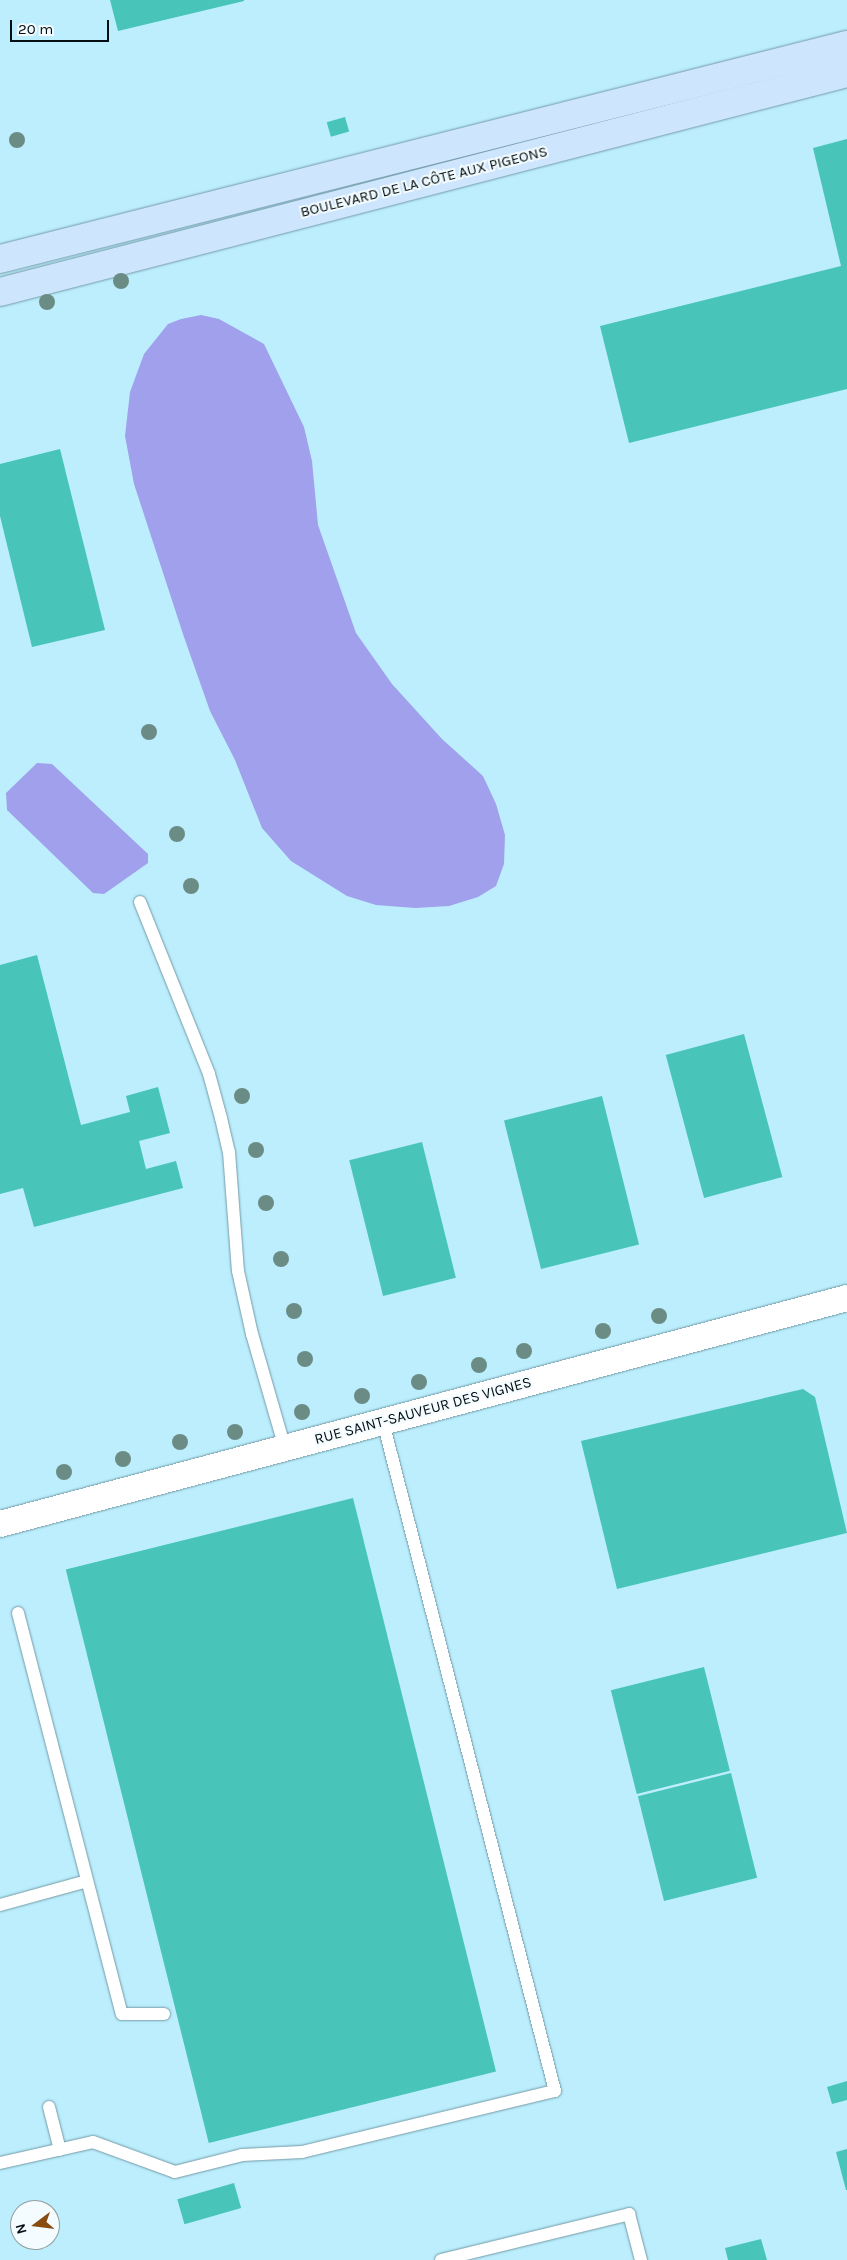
<!DOCTYPE html>
<html>
<head>
<meta charset="utf-8">
<style>
  body { margin:0 }
  #map { position:relative; width:847px; height:2260px; overflow:hidden; background:#d4f4fe; font-family:Karla,sans-serif }
  div>[style] { position:absolute }
  [style*='--x'] { left:calc(var(--x)*1px); top:calc(var(--y)*1px); width:calc(var(--w)*1px); rotate:calc(var(--a)*1deg) }
  .built>* { inset:0; background:#bceefd }
  .water>* { inset:0; background:#a0a0ec }
  .building>* { inset:0; background:#48c4b8; transform-origin:0 0 }
  .roads { filter:drop-shadow(0 0 1px #749aa6) drop-shadow(0 0 1px #749aa6) }
  .lane>* { height:12px; margin:-6px; padding:0 6px; transform-origin:6px; border-radius:6px; background:#fff }
  .street>* { height:26px; margin:-13px; padding:0 13px; transform-origin:13px; border-radius:13px; background:#fff }
  .secondary>* { height:28px; margin:-14px; padding:0 14px; transform-origin:14px; border-radius:14px; background:#cde5fd }
  .trees>* { width:16px; height:16px; margin:-8px; border-radius:50%; background:#6b8c85 }
  span { translate:-50% -50%; white-space:nowrap; text-align:center; line-height:1.15; -webkit-text-stroke:4px #f4fcff; paint-order:stroke }
  .street-label { font-size:15px; color:#020e12 }
  .north { position:absolute; left:10px; top:2200px; width:50px; height:50px; box-sizing:border-box; background:#f4fcff; border:1px solid #939da0; border-radius:50%; rotate:255deg; font-size:14px; font-weight:700; line-height:20px; text-align:center; color:#020e12 }
  .north::after { content:''; display:block; margin:auto; width:18px; height:22px; background:#8a4b10; clip-path:polygon(50% 0,100% 100%,50% 72%,0 100%) }
  .scale { position:absolute; left:10px; top:20px; width:99px; height:22px; box-sizing:border-box; border:2px solid #020e12; border-top:0; padding-left:6px; font-size:15px; line-height:18px; white-space:nowrap; color:#020e12; -webkit-text-stroke:4px #f4fcff; paint-order:stroke }
</style>
</head>
<body>
<div id="map">
  <div class="built">
    <i style="clip-path:polygon(evenodd,0 0,847px 0,847px 2260px,0 2260px,0 0,20px 2210px,50px 2210px,50px 2240px,20px 2240px,20px 2210px)"></i>
  </div>
  <div class="water">
    <i style="clip-path:polygon(201px 315px,219px 319px,264px 344px,304px 427px,312px 461px,318px 525px,356px 633px,392px 684px,442px 739px,483px 776px,496px 804px,505px 835px,504px 864px,496px 886px,478px 897px,449px 906px,415px 908px,376px 905px,347px 896px,291px 861px,262px 828px,235px 760px,210px 711px,184px 637px,134px 484px,125px 436px,130px 392px,144px 354px,168px 324px,181px 319px)"></i>
    <i style="clip-path:polygon(37px 763px,52px 764px,148px 854px,148px 863px,104px 894px,93px 893px,7px 810px,6px 793px)"></i>
  </div>
  <div class="building">
    <i style="clip-path:polygon(110px 0,244px 0,244px 1px,118px 31px)"></i>
    <i style="left:345px;top:117px;width:15px;height:19px;rotate:74deg"></i>
    <i style="clip-path:polygon(847px 139px,847px 389px,629px 443px,600px 326px,841px 266px,813px 148px)"></i>
    <i style="clip-path:polygon(60px 449px,105px 630px,32px 647px,0 516px,0 464px)"></i>
    <i style="clip-path:polygon(37px 955px,81px 1125px,130px 1112px,126px 1096px,158px 1087px,170px 1133px,139px 1141px,146px 1169px,176px 1161px,183px 1188px,34px 1227px,23px 1188px,0 1194px,0 965px)"></i>
    <i style="left:744px;top:1034px;width:148px;height:81px;rotate:75deg"></i>
    <i style="left:602px;top:1096px;width:153px;height:101px;rotate:76deg"></i>
    <i style="left:422px;top:1142px;width:140px;height:75px;rotate:76deg"></i>
    <i style="clip-path:polygon(803px 1389px,815px 1397px,847px 1533px,617px 1589px,581px 1441px)"></i>
    <i style="left:353px;top:1498px;width:591px;height:296px;rotate:76deg"></i>
    <i style="left:704px;top:1667px;width:107px;height:96px;rotate:76deg"></i>
    <i style="left:731px;top:1773px;width:108px;height:96px;rotate:76deg"></i>
    <i style="clip-path:polygon(847px 2081px,847px 2100px,832px 2104px,827px 2087px)"></i>
    <i style="clip-path:polygon(847px 2149px,847px 2190px,846px 2190px,836px 2152px)"></i>
    <i style="left:234px;top:2183px;width:26px;height:59px;rotate:74deg"></i>
    <i style="clip-path:polygon(761px 2239px,767px 2260px,728px 2260px,725px 2248px)"></i>
  </div>
  <div class="roads">
    <div class="lane">
      <i style="--x:140;--y:902;--w:185;--a:68.1"></i>
      <i style="--x:209;--y:1074;--w:46;--a:74.7"></i>
      <i style="--x:221;--y:1118;--w:35;--a:77"></i>
      <i style="--x:229;--y:1152;--w:119;--a:85.7"></i>
      <i style="--x:238;--y:1271;--w:65;--a:77.5"></i>
      <i style="--x:252;--y:1334;--w:119;--a:73.9"></i>
      <i style="--x:18;--y:1613;--w:414;--a:75.5"></i>
      <i style="--x:122;--y:2014;--w:42;--a:0"></i>
      <i style="--x:0;--y:1905;--w:90;--a:-15.4"></i>
      <i style="--x:49;--y:2107;--w:44;--a:75.7"></i>
      <i style="--x:0;--y:2163;--w:95;--a:-12.7"></i>
      <i style="--x:93;--y:2142;--w:87;--a:20.1"></i>
      <i style="--x:175;--y:2172;--w:69;--a:-14.2"></i>
      <i style="--x:242;--y:2155;--w:60;--a:-2.9"></i>
      <i style="--x:302;--y:2152;--w:260;--a:-13.6"></i>
      <i style="--x:555;--y:2091;--w:691;--a:-104.42"></i>
      <i style="--x:441;--y:2260;--w:194;--a:-13.7"></i>
      <i style="--x:629;--y:2214;--w:48;--a:75.4"></i>
    </div>
    <div class="street">
      <i style="--x:0;--y:1524;--w:877;--a:-14.94"></i>
    </div>
    <div class="secondary">
      <i style="--x:0;--y:259;--w:874;--a:-14.18"></i>
      <i style="--x:0;--y:292;--w:875;--a:-14.5"></i>
    </div>
  </div>
  <div class="trees">
    <i style="left:17px;top:140px"></i>
    <i style="left:121px;top:281px"></i>
    <i style="left:47px;top:302px"></i>
    <i style="left:149px;top:732px"></i>
    <i style="left:177px;top:834px"></i>
    <i style="left:191px;top:886px"></i>
    <i style="left:242px;top:1096px"></i>
    <i style="left:256px;top:1150px"></i>
    <i style="left:266px;top:1203px"></i>
    <i style="left:281px;top:1259px"></i>
    <i style="left:294px;top:1311px"></i>
    <i style="left:659px;top:1316px"></i>
    <i style="left:603px;top:1331px"></i>
    <i style="left:524px;top:1351px"></i>
    <i style="left:305px;top:1359px"></i>
    <i style="left:479px;top:1365px"></i>
    <i style="left:419px;top:1382px"></i>
    <i style="left:362px;top:1396px"></i>
    <i style="left:302px;top:1412px"></i>
    <i style="left:235px;top:1432px"></i>
    <i style="left:180px;top:1442px"></i>
    <i style="left:123px;top:1459px"></i>
    <i style="left:64px;top:1472px"></i>
  </div>
  <div class="street-label">
    <span style="left:424px;top:182px;rotate:-14deg">BOULEVARD DE LA CÔTE AUX PIGEONS</span>
    <span style="left:423px;top:1411px;rotate:-15deg">RUE SAINT-SAUVEUR DES VIGNES</span>
  </div>
  <div class="north">N</div>
  <div class="scale">20 m</div>
</div>
</body>
</html>
